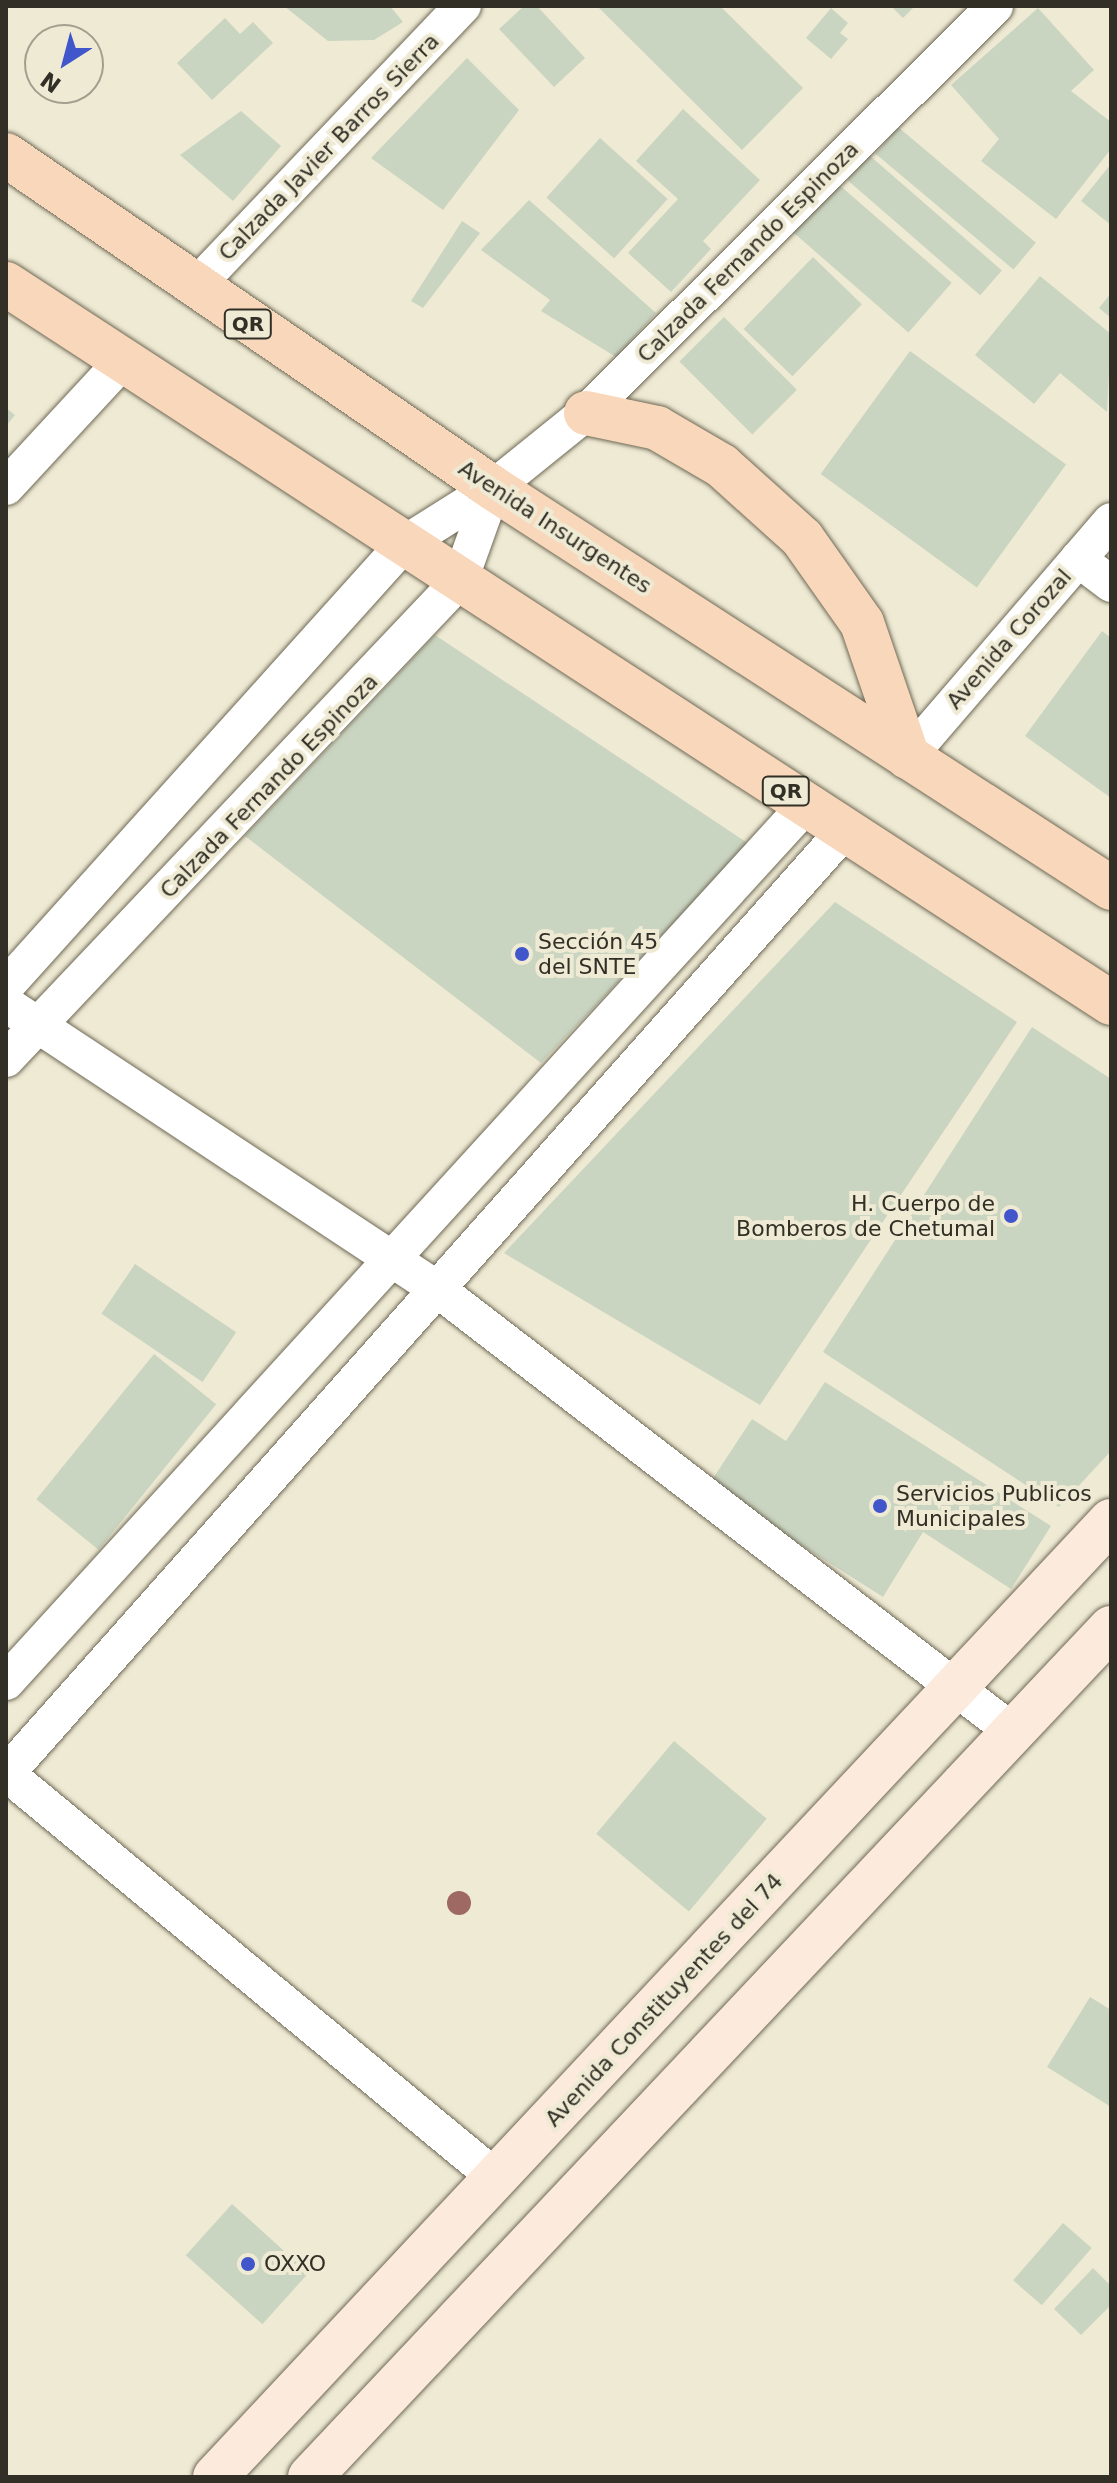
<!DOCTYPE html>
<html>
<head>
<meta charset="utf-8">
<style>
  body { margin:0 }
  #map { position:relative; width:1117px; height:2483px; overflow:hidden; background:#efead4; font-family:"DejaVu Sans",sans-serif }
  div>[style] { position:absolute }
  [style*='--x'] { left:calc(var(--x)*1px); top:calc(var(--y)*1px); width:calc(var(--w)*1px); rotate:calc(var(--a)*1deg) }
  .building>* { inset:0; background:#cad5c1; transform-origin:0 0 }
  .roads { filter:drop-shadow(0 0 2px #6e6955) drop-shadow(0 0 2px #6e6955) }
  .street>* { height:36px; margin:-18px; padding:0 18px; transform-origin:18px; border-radius:18px; background:#fff }
  .secondary>* { height:44px; margin:-22px; padding:0 22px; transform-origin:22px; border-radius:22px; background:#fcebdd }
  .primary>* { height:44px; margin:-22px; padding:0 22px; transform-origin:22px; border-radius:22px; background:#f8d7bb }
  .trees>* { width:24px; height:24px; margin:-12px; border-radius:50%; background:#9e6962 }
  .dots>* { width:22px; height:22px; translate:-50% -50%; box-sizing:border-box; border:4px solid #efead4; border-radius:50% }
  span { translate:-50% -50%; white-space:nowrap; text-align:center; line-height:1.15; -webkit-text-stroke:8px #efead4; paint-order:stroke }
  .shield-label span { padding:2px 6px; background:#efead4; border:2px solid; border-radius:6px; -webkit-text-stroke-width:0 }
  .shield-label { font-size:20px; color:#312f26; font-weight:700 }
  .street-label { font-size:22px; color:#312f26 }
  .poi-label { font-size:22px; color:#312f26 }
  .left { translate:0 -50%; text-align:left }
  .right { translate:-100% -50%; text-align:right }
  .frame { position:absolute; inset:0; border:8px solid #312f26; pointer-events:none }
  .north { position:absolute; left:24px; top:24px; width:80px; height:80px; box-sizing:border-box; background:#efead4; border:2px solid #a39f8e; border-radius:50%; rotate:216deg; font-size:22px; font-weight:700; line-height:32px; text-align:center; color:#312f26 }
  .north::after { content:''; display:block; margin:auto; width:28px; height:36px; background:#4156ca; clip-path:polygon(50% 0,100% 100%,50% 72%,0 100%) }
</style>
</head>
<body>
<div id="map">
  <div class="building">
    <i style="clip-path:polygon(284px 6px,390px 6px,403px 22px,374px 40px,328px 41px)"></i>
    <i style="clip-path:polygon(524px 6px,537px 6px,585px 58px,554px 87px,499px 29px)"></i>
    <i style="clip-path:polygon(597px 6px,720px 6px,803px 88px,742px 150px)"></i>
    <i style="clip-path:polygon(891px 6px,915px 6px,903px 18px)"></i>
    <i style="clip-path:polygon(831px 8px,848px 23px,840px 33px,848px 39px,831px 59px,806px 38px)"></i>
    <i style="clip-path:polygon(1038px 8px,1094px 70px,1071px 91px,1111px 122px,1111px 149px,1056px 219px,981px 161px,999px 139px,951px 85px)"></i>
    <i style="clip-path:polygon(225px 18px,240px 34px,253px 22px,273px 43px,212px 100px,177px 63px)"></i>
    <i style="clip-path:polygon(467px 58px,519px 110px,443px 210px,371px 158px)"></i>
    <i style="clip-path:polygon(683px 109px,760px 180px,703px 241px,711px 249px,671px 292px,628px 253px,678px 199px,636px 161px)"></i>
    <i style="clip-path:polygon(241px 111px,281px 146px,233px 201px,180px 155px)"></i>
    <i style="left:898px;top:127px;width:180px;height:35px;rotate:40deg"></i>
    <i style="left:600px;top:138px;width:91px;height:80px;rotate:42deg"></i>
    <i style="left:869px;top:155px;width:176px;height:33px;rotate:41deg"></i>
    <i style="clip-path:polygon(1111px 164px,1111px 225px,1081px 201px)"></i>
    <i style="left:837px;top:183px;width:152px;height:66px;rotate:41deg"></i>
    <i style="clip-path:polygon(529px 200px,656px 313px,616px 357px,541px 311px,550px 300px,481px 250px)"></i>
    <i style="clip-path:polygon(462px 221px,480px 233px,423px 308px,411px 301px)"></i>
    <i style="left:813px;top:257px;width:68px;height:100px;rotate:44deg"></i>
    <i style="clip-path:polygon(1040px 276px,1111px 334px,1107px 412px,1060px 373px,1034px 404px,975px 355px)"></i>
    <i style="clip-path:polygon(1111px 293px,1111px 318px,1099px 308px)"></i>
    <i style="left:724px;top:317px;width:103px;height:63px;rotate:45deg"></i>
    <i style="left:910px;top:351px;width:193px;height:152px;rotate:36deg"></i>
    <i style="clip-path:polygon(6px 408px,15px 415px,6px 426px)"></i>
    <i style="clip-path:polygon(1102px 631px,1111px 638px,1111px 798px,1025px 736px)"></i>
    <i style="clip-path:polygon(435px 635px,749px 844px,541px 1063px,245px 836px)"></i>
    <i style="clip-path:polygon(835px 902px,1017px 1022px,760px 1405px,504px 1253px)"></i>
    <i style="clip-path:polygon(1032px 1027px,1111px 1079px,1111px 1451px,1059px 1507px,823px 1352px)"></i>
    <i style="left:135px;top:1264px;width:122px;height:60px;rotate:34deg"></i>
    <i style="left:154px;top:1354px;width:80px;height:187px;rotate:39deg"></i>
    <i style="clip-path:polygon(825px 1382px,1051px 1526px,1011px 1589px,923px 1532px,883px 1597px,708px 1486px,752px 1419px,786px 1441px)"></i>
    <i style="left:674px;top:1741px;width:121px;height:121px;rotate:40deg"></i>
    <i style="clip-path:polygon(1090px 1997px,1111px 2010px,1111px 2107px,1047px 2067px)"></i>
    <i style="left:232px;top:2204px;width:103px;height:69px;rotate:42deg"></i>
    <i style="left:1063px;top:2223px;width:38px;height:76px;rotate:41deg"></i>
    <i style="clip-path:polygon(1093px 2268px,1111px 2286px,1111px 2305px,1081px 2335px,1054px 2309px)"></i>
  </div>
  <div class="roads">
    <div class="street">
      <i style="--x:194;--y:288;--w:390;--a:-46.4"></i>
      <i style="--x:6;--y:487;--w:169;--a:-47.2"></i>
      <i style="--x:1078;--y:559;--w:41;--a:37.1"></i>
      <i style="--x:908;--y:757;--w:311;--a:-49.3"></i>
      <i style="--x:6;--y:986;--w:595;--a:-48"></i>
      <i style="--x:404;--y:544;--w:105;--a:-32.2"></i>
      <i style="--x:493;--y:488;--w:119;--a:-38.9"></i>
      <i style="--x:586;--y:413;--w:577;--a:-44.86"></i>
      <i style="--x:6;--y:1004;--w:517;--a:33.47"></i>
      <i style="--x:437;--y:1289;--w:727;--a:37.56"></i>
      <i style="--x:6;--y:1059;--w:660;--a:-46.53"></i>
      <i style="--x:460;--y:580;--w:98;--a:-70.3"></i>
      <i style="--x:6;--y:1682;--w:1187;--a:-47.63"></i>
      <i style="--x:6;--y:1773;--w:636;--a:39.57"></i>
      <i style="--x:6;--y:1774;--w:1263;--a:-48.37"></i>
    </div>
    <div class="secondary">
      <i style="--x:215;--y:2477;--w:1310;--a:-46.86"></i>
      <i style="--x:310;--y:2477;--w:1167;--a:-46.67"></i>
    </div>
    <div class="primary">
      <i style="--x:6;--y:155;--w:590;--a:34.36"></i>
      <i style="--x:493;--y:488;--w:736;--a:32.91"></i>
      <i style="--x:6;--y:284;--w:1318;--a:33.05"></i>
      <i style="--x:586;--y:413;--w:73;--a:11.9"></i>
      <i style="--x:657;--y:428;--w:75;--a:30.3"></i>
      <i style="--x:722;--y:466;--w:108;--a:42"></i>
      <i style="--x:802;--y:538;--w:104;--a:54.8"></i>
      <i style="--x:862;--y:623;--w:142;--a:71.1"></i>
    </div>
  </div>
  <div class="trees">
    <i style="left:459px;top:1903px"></i>
  </div>
  <div class="dots">
    <i style="left:522px;top:954px;background:#4156ca"></i>
    <i style="left:1011px;top:1216px;background:#4156ca"></i>
    <i style="left:880px;top:1506px;background:#4156ca"></i>
    <i style="left:248px;top:2264px;background:#4156ca"></i>
  </div>
  <div class="shield-label">
    <span style="left:248px;top:324px">QR</span>
    <span style="left:786px;top:791px">QR</span>
  </div>
  <div class="street-label">
    <span style="left:329px;top:147px;rotate:-46deg">Calzada Javier Barros Sierra</span>
    <span style="left:748px;top:252px;rotate:-45deg">Calzada Fernando Espinoza</span>
    <span style="left:555px;top:527px;rotate:33deg">Avenida Insurgentes</span>
    <span style="left:1009px;top:639px;rotate:-49deg">Avenida Corozal</span>
    <span style="left:269px;top:786px;rotate:-46deg">Calzada Fernando Espinoza</span>
    <span style="left:664px;top:2000px;rotate:-47deg">Avenida Constituyentes del 74</span>
  </div>
  <div class="poi-label">
    <span class="left" style="left:538px;top:954px">Sección 45<br>del SNTE</span>
    <span class="right" style="left:995px;top:1216px">H. Cuerpo de<br>Bomberos de Chetumal</span>
    <span class="left" style="left:896px;top:1506px">Servicios Publicos<br>Municipales</span>
    <span class="left" style="left:264px;top:2264px">OXXO</span>
  </div>
  <div class="frame"></div>
  <div class="north">N</div>
</div>
</body>
</html>
